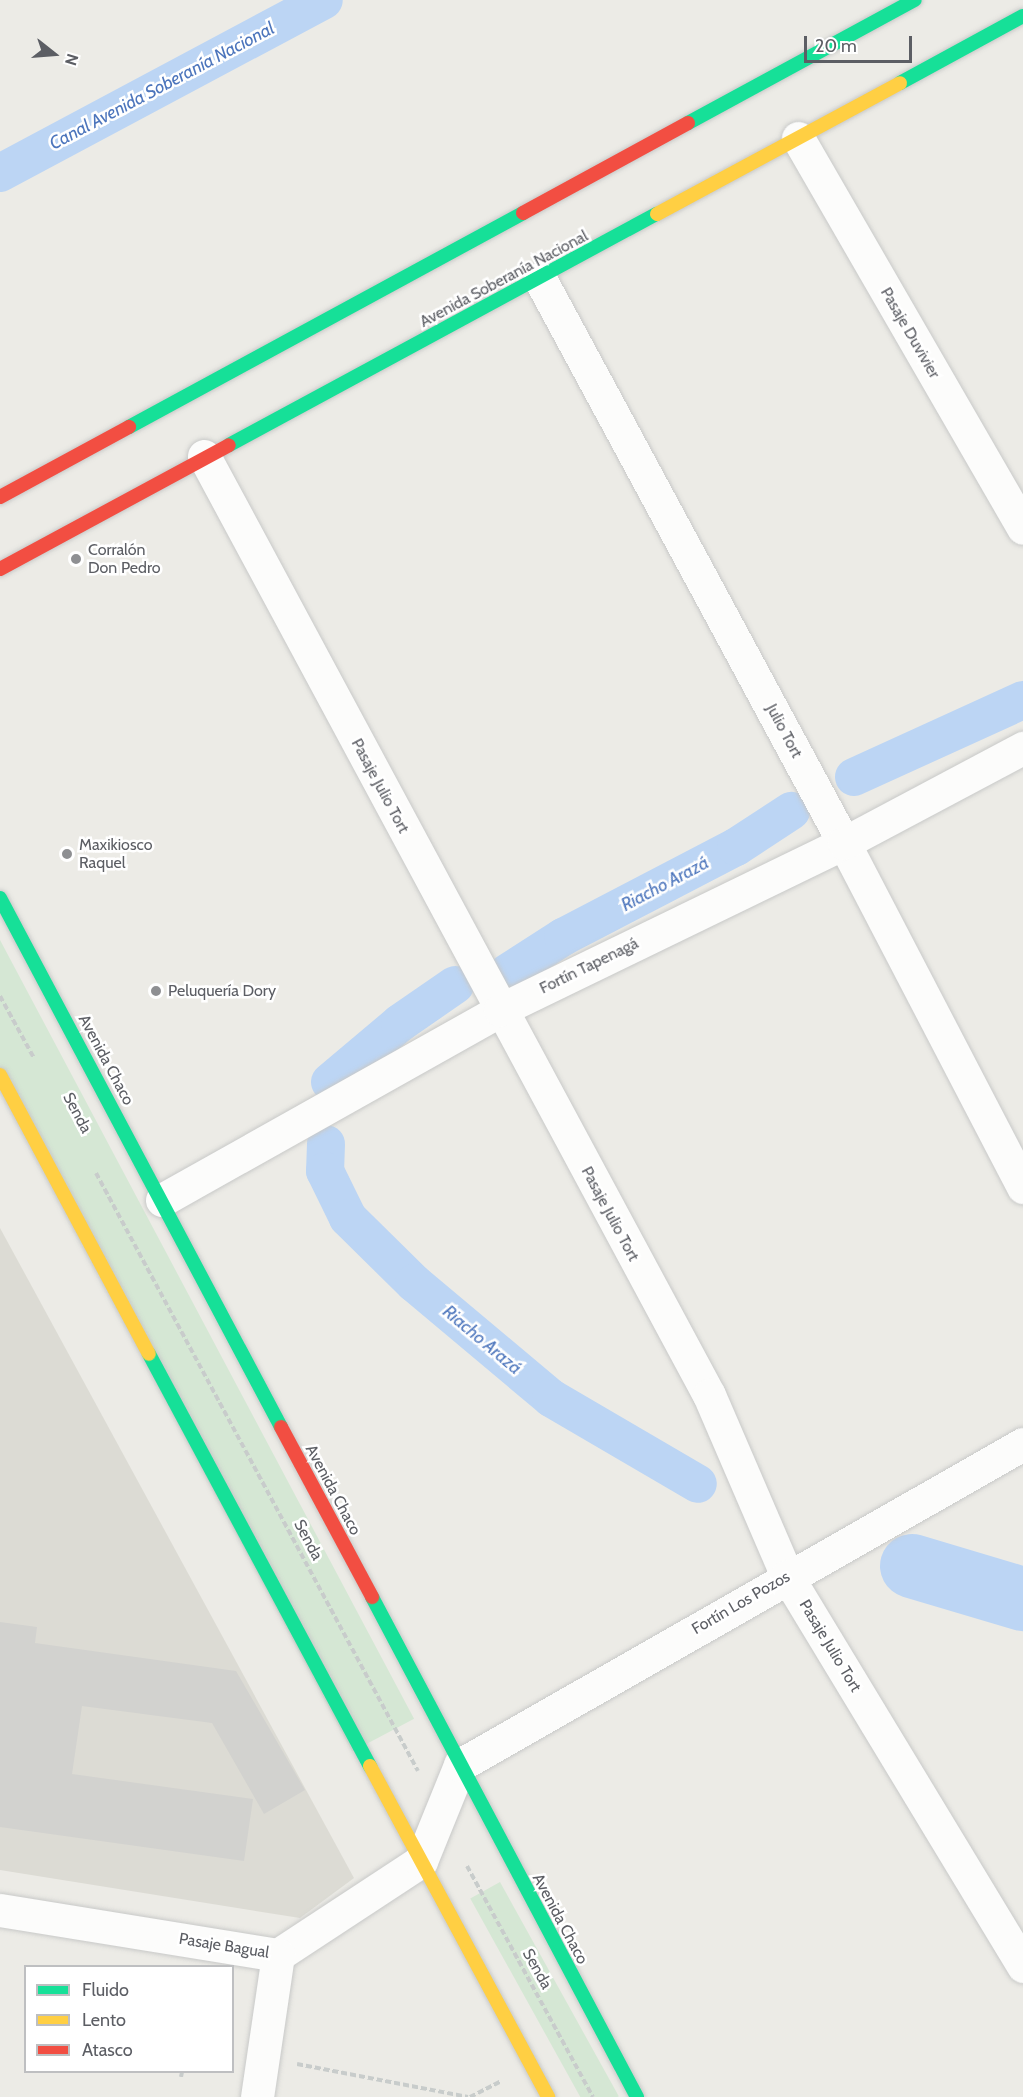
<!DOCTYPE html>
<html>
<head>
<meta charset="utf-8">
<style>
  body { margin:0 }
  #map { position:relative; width:1023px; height:2097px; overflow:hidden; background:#ecebe6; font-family:Cabin,sans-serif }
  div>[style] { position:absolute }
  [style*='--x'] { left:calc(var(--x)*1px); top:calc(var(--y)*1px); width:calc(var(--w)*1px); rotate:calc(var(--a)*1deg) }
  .education>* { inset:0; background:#dcdbd4 }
  .green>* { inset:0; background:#d5e7d4; transform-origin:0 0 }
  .canal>* { height:38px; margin:-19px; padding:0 19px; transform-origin:19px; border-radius:19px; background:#bcd5f4 }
  .river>* { height:64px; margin:-32px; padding:0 32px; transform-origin:32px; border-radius:32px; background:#bcd5f4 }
  .building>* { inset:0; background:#d2d2cf }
  .path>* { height:4px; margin-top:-2px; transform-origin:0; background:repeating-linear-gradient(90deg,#c8cccb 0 6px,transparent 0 9px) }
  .roads { filter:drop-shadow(0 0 2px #c8c9c8) drop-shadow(0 0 2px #c8c9c8) }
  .street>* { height:33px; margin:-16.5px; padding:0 16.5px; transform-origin:16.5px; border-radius:16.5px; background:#fcfcfb }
  .fast>* { height:14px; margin:-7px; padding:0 7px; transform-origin:7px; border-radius:7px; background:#16e098 }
  .slow>* { height:14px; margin:-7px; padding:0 7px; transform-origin:7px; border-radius:7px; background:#ffcf43 }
  .jam>* { height:14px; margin:-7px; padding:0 7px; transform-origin:7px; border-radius:7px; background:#f24e42 }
  .dots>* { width:16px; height:16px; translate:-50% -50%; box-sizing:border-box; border:3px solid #fff; border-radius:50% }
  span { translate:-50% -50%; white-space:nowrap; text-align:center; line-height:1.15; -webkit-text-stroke:5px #fff; paint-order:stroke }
  .street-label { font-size:16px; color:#5c5e64 }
  .poi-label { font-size:16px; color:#5c5e64 }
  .left { translate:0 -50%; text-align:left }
  .water-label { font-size:18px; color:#4c75bc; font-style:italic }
  .legend { position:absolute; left:24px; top:1965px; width:210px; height:108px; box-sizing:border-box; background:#fff; border:2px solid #bebfc1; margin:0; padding:8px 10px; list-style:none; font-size:18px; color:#5c5e64 }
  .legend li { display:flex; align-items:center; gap:12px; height:30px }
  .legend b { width:30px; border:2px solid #bebfc1 }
  .north { position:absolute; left:24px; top:24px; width:60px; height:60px; -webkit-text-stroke:4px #fff; paint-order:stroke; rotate:107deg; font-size:16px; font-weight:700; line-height:24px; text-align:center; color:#5c5e64 }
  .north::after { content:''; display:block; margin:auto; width:21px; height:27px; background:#5c5e64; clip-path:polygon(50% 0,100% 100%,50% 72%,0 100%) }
  .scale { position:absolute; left:804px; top:36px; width:108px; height:27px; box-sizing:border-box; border:3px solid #5c5e64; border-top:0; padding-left:8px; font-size:18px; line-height:21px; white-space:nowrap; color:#5c5e64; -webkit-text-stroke:4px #fff; paint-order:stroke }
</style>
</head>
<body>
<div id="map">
  <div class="education">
    <i style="clip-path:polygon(0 1228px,354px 1878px,300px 1918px,0 1870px)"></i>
  </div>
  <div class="green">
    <i style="left:0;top:940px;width:882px;height:70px;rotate:62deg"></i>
    <i style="left:500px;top:1882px;width:245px;height:34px;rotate:61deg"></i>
  </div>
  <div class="canal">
    <i style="--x:0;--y:173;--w:367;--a:-28.1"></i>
    <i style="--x:854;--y:777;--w:186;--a:-24.5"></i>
    <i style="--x:507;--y:973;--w:67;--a:-32.7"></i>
    <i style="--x:563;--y:937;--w:195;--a:-27.5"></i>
    <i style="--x:736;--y:847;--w:66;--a:-33.2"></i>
    <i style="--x:330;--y:1082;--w:92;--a:-40.1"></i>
    <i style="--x:400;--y:1023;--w:67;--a:-34.6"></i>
    <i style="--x:326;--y:1144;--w:27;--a:92"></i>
    <i style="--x:325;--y:1171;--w:52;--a:63.9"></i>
    <i style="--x:348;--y:1218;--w:93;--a:44.6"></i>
    <i style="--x:414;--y:1283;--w:179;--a:40"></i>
    <i style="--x:551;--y:1398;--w:170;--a:30.3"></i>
  </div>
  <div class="river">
    <i style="--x:912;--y:1566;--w:116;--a:16.6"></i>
  </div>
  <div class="building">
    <i style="clip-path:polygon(0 1622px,37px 1627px,35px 1643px,236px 1671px,305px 1790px,264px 1814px,212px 1723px,82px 1706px,72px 1774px,253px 1799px,244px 1861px,0 1827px)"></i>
  </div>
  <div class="path">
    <i style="--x:0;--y:996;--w:71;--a:61.3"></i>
    <i style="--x:96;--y:1173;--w:679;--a:61.7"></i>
    <i style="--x:467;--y:1866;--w:263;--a:61.4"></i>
    <i style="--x:297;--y:2064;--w:174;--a:10.9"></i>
    <i style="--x:181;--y:2077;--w:5;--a:-79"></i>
    <i style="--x:470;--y:2097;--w:35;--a:-27"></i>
  </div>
  <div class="roads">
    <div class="street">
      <i style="--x:798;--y:138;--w:450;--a:60"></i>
      <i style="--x:540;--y:279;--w:641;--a:61.68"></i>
      <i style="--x:844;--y:843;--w:388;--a:62.5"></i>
      <i style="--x:204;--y:456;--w:1066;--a:61.73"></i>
      <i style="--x:709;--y:1395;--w:197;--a:66.7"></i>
      <i style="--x:787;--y:1576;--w:456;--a:58.8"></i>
      <i style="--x:162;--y:1200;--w:388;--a:-29.3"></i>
      <i style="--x:500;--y:1010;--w:382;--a:-25.9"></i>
      <i style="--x:844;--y:843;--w:203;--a:-28"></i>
      <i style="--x:0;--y:1910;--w:282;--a:9.2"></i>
      <i style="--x:278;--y:1955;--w:171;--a:-33.3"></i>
      <i style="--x:421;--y:1861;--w:104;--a:-67.9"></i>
      <i style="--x:460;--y:1765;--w:648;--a:-29.69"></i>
      <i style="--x:257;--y:2097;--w:144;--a:-81.6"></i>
    </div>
    <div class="fast">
      <i style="--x:900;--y:83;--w:140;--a:-28.6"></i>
      <i style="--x:688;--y:123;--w:258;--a:-28.5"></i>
      <i style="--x:129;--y:427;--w:448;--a:-28.5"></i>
      <i style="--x:229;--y:445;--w:486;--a:-28.4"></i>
      <i style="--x:0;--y:898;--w:599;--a:62.02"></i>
      <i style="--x:149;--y:1354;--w:468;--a:61.8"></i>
      <i style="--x:372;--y:1597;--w:566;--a:62.08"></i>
    </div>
    <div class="slow">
      <i style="--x:657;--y:214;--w:276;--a:-28.3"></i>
      <i style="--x:0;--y:1075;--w:316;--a:61.9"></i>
      <i style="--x:370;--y:1766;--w:376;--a:61.7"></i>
    </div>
    <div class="jam">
      <i style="--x:523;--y:213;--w:188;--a:-28.6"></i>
      <i style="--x:0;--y:497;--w:147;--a:-28.5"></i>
      <i style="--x:0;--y:569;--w:260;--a:-28.4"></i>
      <i style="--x:281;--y:1427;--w:193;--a:61.8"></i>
    </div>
  </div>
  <div class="dots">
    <i style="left:76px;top:559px;background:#8e8f92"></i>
    <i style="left:67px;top:854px;background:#8e8f92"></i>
    <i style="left:156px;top:991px;background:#8e8f92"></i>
  </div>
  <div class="street-label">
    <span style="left:504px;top:279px;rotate:-28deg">Avenida Soberanía Nacional</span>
    <span style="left:910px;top:333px;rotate:60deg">Pasaje Duvivier</span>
    <span style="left:784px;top:731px;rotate:62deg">Julio Tort</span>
    <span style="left:380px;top:786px;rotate:62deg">Pasaje Julio Tort</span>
    <span style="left:589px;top:966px;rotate:-26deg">Fortín Tapenagá</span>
    <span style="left:106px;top:1060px;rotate:62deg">Avenida Chaco</span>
    <span style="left:77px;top:1113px;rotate:62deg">Senda</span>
    <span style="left:610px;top:1214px;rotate:62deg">Pasaje Julio Tort</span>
    <span style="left:333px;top:1490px;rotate:62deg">Avenida Chaco</span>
    <span style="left:308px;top:1540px;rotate:62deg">Senda</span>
    <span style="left:741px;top:1603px;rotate:-30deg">Fortín Los Pozos</span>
    <span style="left:830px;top:1646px;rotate:59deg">Pasaje Julio Tort</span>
    <span style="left:560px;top:1919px;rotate:62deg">Avenida Chaco</span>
    <span style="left:224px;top:1946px;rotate:9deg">Pasaje Bagual</span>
    <span style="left:537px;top:1969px;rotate:61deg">Senda</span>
  </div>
  <div class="poi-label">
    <span class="left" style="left:88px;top:559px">Corralón<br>Don Pedro</span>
    <span class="left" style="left:79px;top:854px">Maxikiosco<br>Raquel</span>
    <span class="left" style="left:168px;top:991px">Peluquería Dory</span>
  </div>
  <div class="water-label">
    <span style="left:162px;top:86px;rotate:-28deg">Canal Avenida Soberanía Nacional</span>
    <span style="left:665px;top:884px;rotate:-28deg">Riacho Arazá</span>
    <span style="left:482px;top:1340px;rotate:40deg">Riacho Arazá</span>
  </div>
  <ul class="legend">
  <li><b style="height:8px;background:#16e098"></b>Fluido</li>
  <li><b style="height:8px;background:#ffcf43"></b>Lento</li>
  <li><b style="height:8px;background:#f24e42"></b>Atasco</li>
  </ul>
  <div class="north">N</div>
  <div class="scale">20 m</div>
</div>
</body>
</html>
